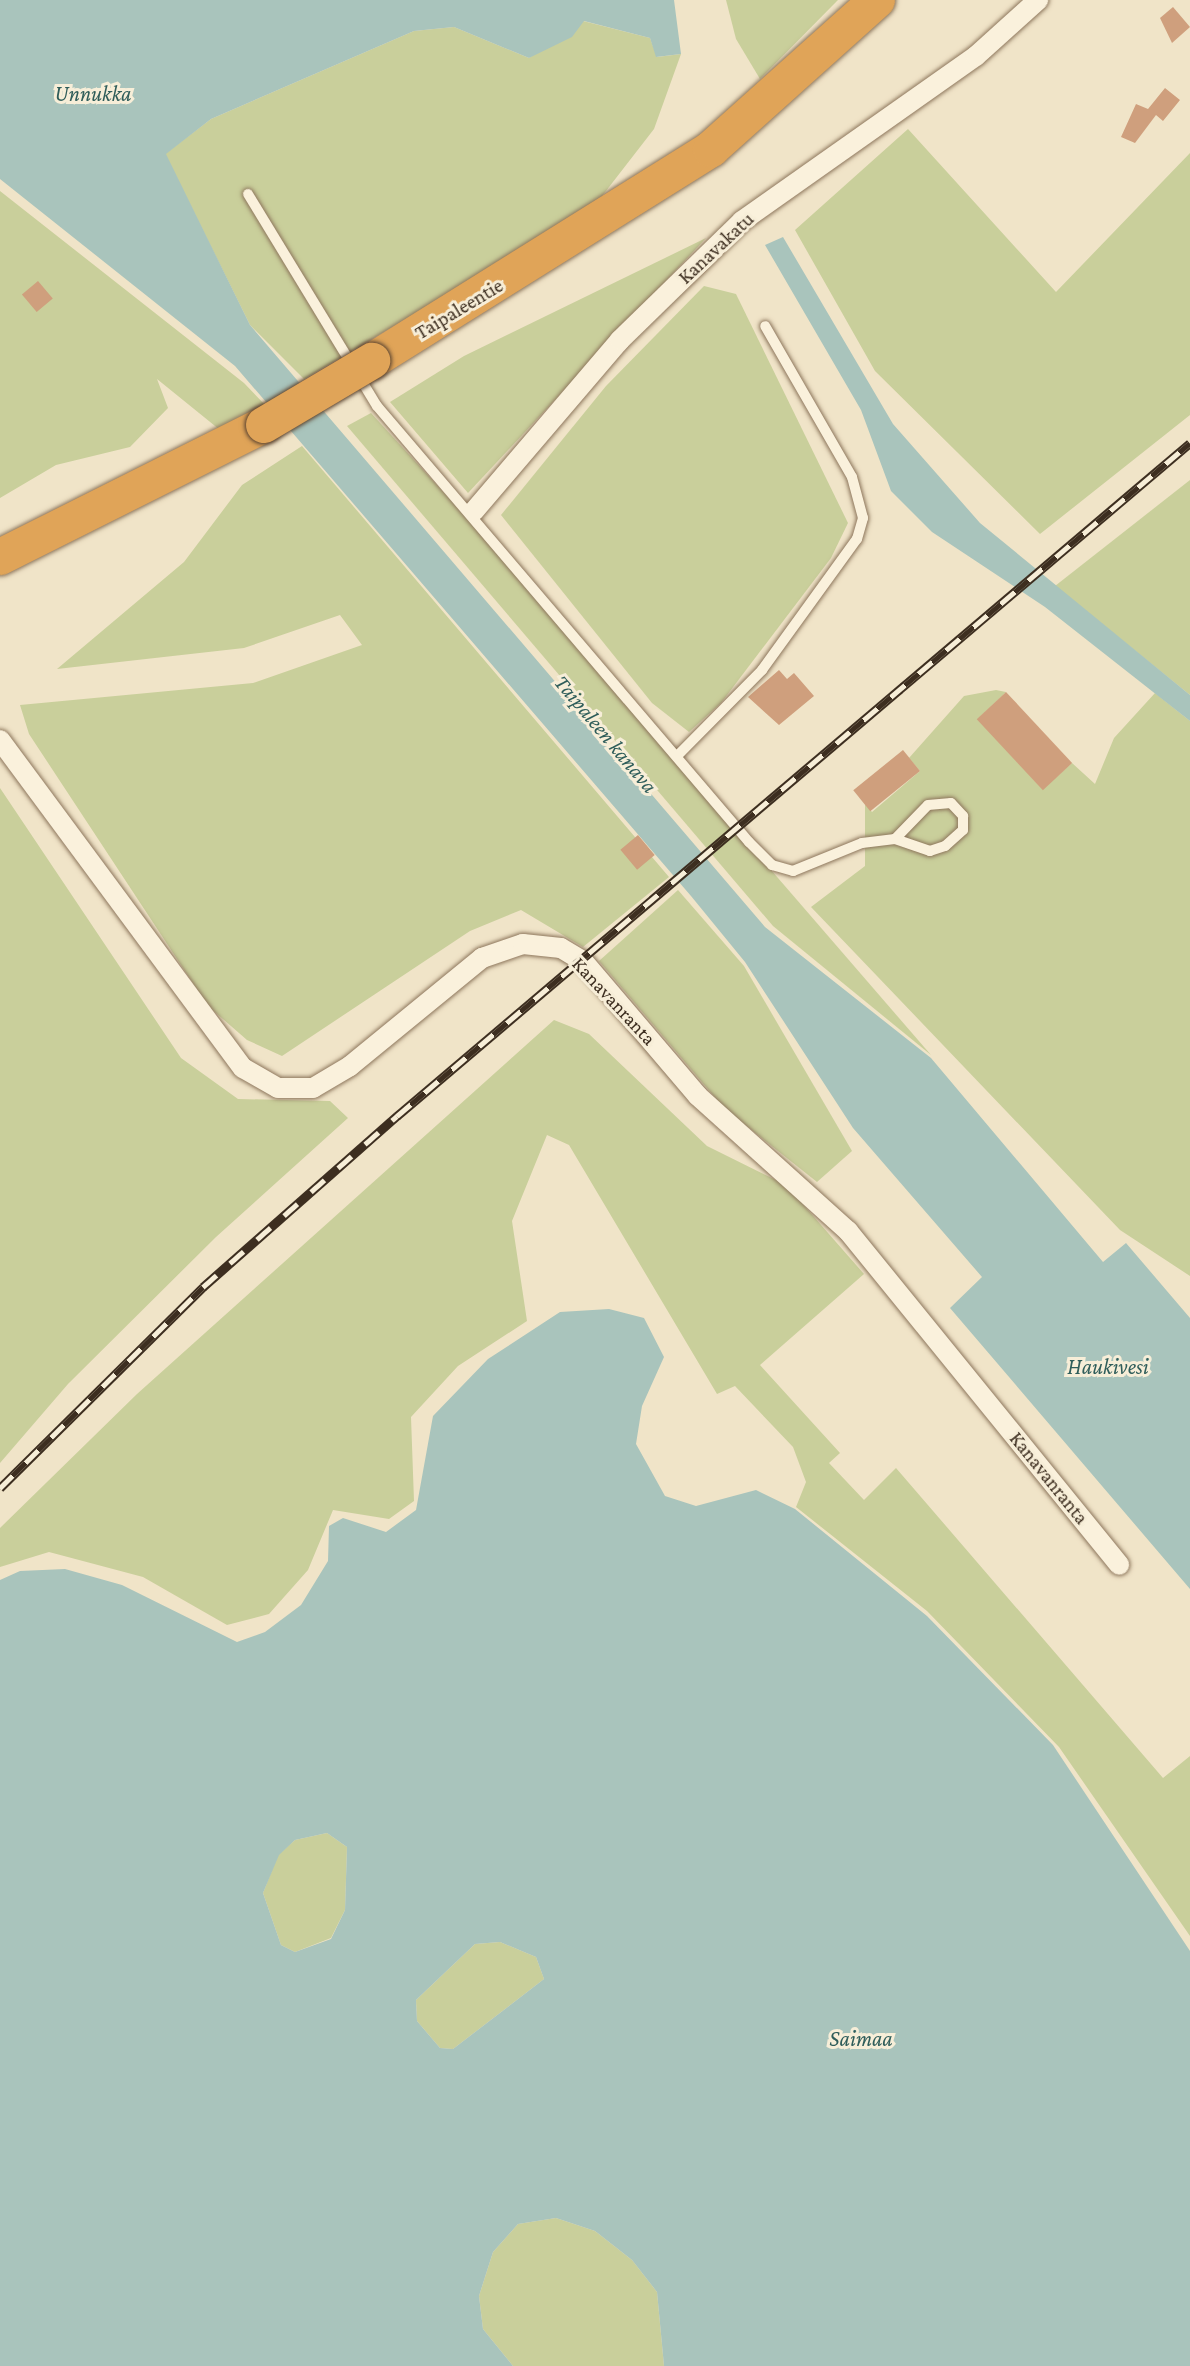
<!DOCTYPE html>
<html>
<head>
<meta charset="utf-8">
<style>
  body { margin:0 }
  #map { position:relative; width:1190px; height:2366px; overflow:hidden; background:#f0e4c8; font-family:"Crimson Pro",serif }
  div>[style] { position:absolute }
  [style*='--x'] { left:calc(var(--x)*1px); top:calc(var(--y)*1px); width:calc(var(--w)*1px); rotate:calc(var(--a)*1deg) }
  .green>* { inset:0; background:#c9cf9b }
  .water>* { inset:0; background:#a9c4bc }
  .building>* { inset:0; background:#cf9f7d; transform-origin:0 0 }
  .roads { filter:drop-shadow(0 0 2px #8d765c) drop-shadow(0 0 2px #8d765c) }
  .lane>* { height:10px; margin:-5px; padding:0 5px; transform-origin:5px; border-radius:5px; background:#faf1dc }
  .street>* { height:20px; margin:-10px; padding:0 10px; transform-origin:10px; border-radius:10px; background:#faf1dc }
  .highway>* { height:36px; margin:-18px; padding:0 18px; transform-origin:18px; border-radius:18px; background:#e0a458 }
  .rail>* { height:9px; margin-top:-4.5px; transform-origin:0; background:repeating-linear-gradient(90deg,#f7eed8 0 18px,#3d2e20 0 36px); box-sizing:border-box; border-block:2px solid #3d2e20 }
  .bridges { filter:drop-shadow(0 0 2px #5b4430) drop-shadow(0 0 2px #5b4430) }
  .highway-bridge>* { height:36px; margin:-18px; padding:0 18px; transform-origin:18px; border-radius:18px; background:#e0a458 }
  span { translate:-50% -50%; white-space:nowrap; text-align:center; line-height:1.15; -webkit-text-stroke:6px #f7eed8; paint-order:stroke }
  .street-label { font-size:20px; color:#3d2e20 }
  .water-label { font-size:22px; color:#2f5d5a; font-style:italic }
</style>
</head>
<body>
<div id="map">
  <div class="green">
    <i style="clip-path:polygon(726px 0,838px 0,760px 79px,736px 39px)"></i>
    <i style="clip-path:polygon(583px 21px,650px 38px,657px 57px,681px 54px,654px 129px,592px 209px,304px 379px,250px 325px,165px 154px,211px 119px,414px 31px,454px 27px,529px 58px)"></i>
    <i style="clip-path:polygon(908px 129px,1056px 292px,1190px 153px,1190px 415px,1040px 534px,875px 371px,795px 230px)"></i>
    <i style="clip-path:polygon(0 191px,244px 383px,266px 406px,220px 430px,157px 379px,168px 408px,130px 447px,56px 465px,0 498px)"></i>
    <i style="clip-path:polygon(706px 238px,468px 493px,390px 402px,464px 356px)"></i>
    <i style="clip-path:polygon(704px 286px,736px 294px,848px 523px,831px 558px,721px 703px,689px 732px,652px 703px,501px 515px,606px 386px)"></i>
    <i style="clip-path:polygon(371px 413px,457px 507px,931px 1055px,773px 926px,347px 426px)"></i>
    <i style="clip-path:polygon(302px 446px,669px 877px,583px 947px,521px 910px,470px 931px,282px 1056px,247px 1040px,208px 1006px,29px 734px,20px 705px,253px 683px,362px 645px,340px 615px,244px 648px,57px 669px,184px 562px,242px 485px)"></i>
    <i style="clip-path:polygon(1190px 480px,1190px 695px,1055px 586px)"></i>
    <i style="clip-path:polygon(996px 690px,1006px 692px,978px 719px,1043px 789px,1072px 763px,1095px 784px,1114px 738px,1155px 693px,1190px 721px,1190px 1276px,1120px 1230px,811px 907px,865px 866px,865px 804px,872px 812px,920px 771px,909px 758px,964px 696px)"></i>
    <i style="clip-path:polygon(0 788px,181px 1058px,238px 1099px,330px 1101px,348px 1118px,216px 1237px,68px 1384px,0 1463px)"></i>
    <i style="clip-path:polygon(678px 890px,744px 966px,852px 1151px,817px 1182px,724px 1108px,599px 961px)"></i>
    <i style="clip-path:polygon(554px 1020px,589px 1034px,707px 1146px,786px 1185px,864px 1274px,760px 1365px,840px 1453px,829px 1463px,864px 1500px,896px 1468px,1163px 1778px,1190px 1756px,1190px 1936px,1059px 1747px,927px 1611px,796px 1507px,806px 1482px,793px 1447px,735px 1386px,717px 1394px,569px 1145px,547px 1135px,512px 1221px,527px 1321px,458px 1366px,411px 1417px,414px 1501px,389px 1519px,333px 1510px,308px 1570px,269px 1614px,227px 1625px,143px 1577px,49px 1552px,0 1567px,0 1528px,137px 1394px)"></i>
    <i style="clip-path:polygon(327px 1833px,347px 1847px,345px 1910px,331px 1938px,295px 1952px,281px 1945px,263px 1893px,278px 1855px,295px 1840px)"></i>
    <i style="clip-path:polygon(500px 1942px,536px 1957px,544px 1979px,453px 2049px,440px 2048px,417px 2021px,416px 2000px,475px 1944px)"></i>
    <i style="clip-path:polygon(556px 2218px,595px 2231px,632px 2260px,657px 2292px,664px 2366px,513px 2366px,483px 2329px,479px 2296px,493px 2252px,518px 2224px)"></i>
  </div>
  <div class="water">
    <i style="clip-path:polygon(0 0,674px 0,681px 54px,656px 57px,650px 38px,584px 21px,572px 37px,529px 58px,454px 27px,414px 31px,211px 119px,166px 154px,250px 325px,765px 927px,931px 1058px,1103px 1262px,1126px 1243px,1190px 1318px,1190px 1589px,950px 1308px,982px 1277px,853px 1128px,745px 962px,691px 896px,235px 366px,0 179px)"></i>
    <i style="clip-path:polygon(783px 237px,893px 424px,980px 523px,1190px 695px,1190px 721px,1045px 607px,932px 532px,891px 491px,861px 410px,765px 245px)"></i>
    <i style="clip-path:polygon(evenodd,609px 1309px,644px 1318px,664px 1357px,642px 1406px,636px 1444px,665px 1496px,696px 1506px,756px 1490px,795px 1509px,927px 1616px,1053px 1745px,1190px 1951px,1190px 2366px,664px 2366px,657px 2292px,632px 2260px,595px 2231px,556px 2218px,518px 2224px,493px 2252px,479px 2296px,483px 2329px,513px 2366px,0 2366px,0 1580px,20px 1571px,65px 1569px,122px 1585px,237px 1642px,265px 1632px,301px 1605px,328px 1561px,329px 1526px,343px 1518px,386px 1532px,416px 1510px,433px 1416px,488px 1359px,560px 1312px,609px 1309px,327px 1833px,347px 1847px,345px 1910px,331px 1939px,295px 1952px,281px 1945px,263px 1893px,279px 1855px,295px 1840px,327px 1833px,609px 1309px,500px 1942px,536px 1957px,544px 1979px,453px 2049px,440px 2048px,417px 2021px,416px 2000px,475px 1944px,500px 1942px)"></i>
  </div>
  <div class="building">
    <i style="clip-path:polygon(1173px 7px,1190px 27px,1172px 43px,1160px 18px)"></i>
    <i style="clip-path:polygon(1165px 88px,1180px 100px,1163px 121px,1156px 115px,1135px 143px,1121px 137px,1136px 104px,1148px 109px)"></i>
    <i style="left:38px;top:281px;width:23px;height:21px;rotate:50deg"></i>
    <i style="clip-path:polygon(779px 670px,787px 679px,794px 673px,814px 696px,779px 725px,748px 697px)"></i>
    <i style="left:1006px;top:692px;width:97px;height:40px;rotate:47deg"></i>
    <i style="left:903px;top:750px;width:27px;height:64px;rotate:51deg"></i>
    <i style="left:638px;top:835px;width:26px;height:23px;rotate:50deg"></i>
  </div>
  <div class="roads">
    <div class="lane">
      <i style="--x:248;--y:194;--w:248;--a:58.7"></i>
      <i style="--x:377;--y:406;--w:573;--a:49.53"></i>
      <i style="--x:749;--y:842;--w:33;--a:45"></i>
      <i style="--x:772;--y:865;--w:22;--a:16"></i>
      <i style="--x:793;--y:871;--w:74;--a:-22.1"></i>
      <i style="--x:862;--y:843;--w:33;--a:-7"></i>
      <i style="--x:895;--y:839;--w:47;--a:-45.9"></i>
      <i style="--x:928;--y:805;--w:23;--a:-5"></i>
      <i style="--x:951;--y:803;--w:18;--a:47"></i>
      <i style="--x:963;--y:816;--w:14;--a:90"></i>
      <i style="--x:963;--y:830;--w:24;--a:138"></i>
      <i style="--x:945;--y:846;--w:16;--a:162"></i>
      <i style="--x:930;--y:851;--w:37;--a:-161"></i>
      <i style="--x:678;--y:755;--w:120;--a:-45.3"></i>
      <i style="--x:762;--y:670;--w:162;--a:-54.1"></i>
      <i style="--x:857;--y:539;--w:22;--a:-74"></i>
      <i style="--x:863;--y:518;--w:42;--a:-105"></i>
      <i style="--x:852;--y:477;--w:174;--a:-119.9"></i>
    </div>
    <div class="street">
      <i style="--x:474;--y:511;--w:225;--a:-49.5"></i>
      <i style="--x:620;--y:340;--w:170;--a:-44.3"></i>
      <i style="--x:742;--y:221;--w:286;--a:-35.2"></i>
      <i style="--x:976;--y:56;--w:84;--a:-42.1"></i>
      <i style="--x:0;--y:740;--w:408;--a:53.5"></i>
      <i style="--x:243;--y:1068;--w:40;--a:29.7"></i>
      <i style="--x:278;--y:1088;--w:35;--a:0"></i>
      <i style="--x:313;--y:1088;--w:43;--a:-30.7"></i>
      <i style="--x:350;--y:1066;--w:171;--a:-39.3"></i>
      <i style="--x:482;--y:958;--w:43;--a:-18.9"></i>
      <i style="--x:523;--y:944;--w:38;--a:6"></i>
      <i style="--x:561;--y:948;--w:26;--a:31"></i>
      <i style="--x:583;--y:961;--w:177;--a:49.6"></i>
      <i style="--x:698;--y:1096;--w:202;--a:42"></i>
      <i style="--x:848;--y:1231;--w:430;--a:50.9"></i>
    </div>
    <div class="highway">
      <i style="--x:372;--y:361;--w:400;--a:-32"></i>
      <i style="--x:711;--y:149;--w:223;--a:-41.9"></i>
      <i style="--x:0;--y:557;--w:295;--a:-26.6"></i>
    </div>
  </div>
  <div class="rail">
    <i style="--x:0;--y:1488;--w:286;--a:-44.7"></i>
    <i style="--x:203;--y:1287;--w:259;--a:-41.4"></i>
    <i style="--x:397;--y:1116;--w:1040;--a:-40.32"></i>
  </div>
  <div class="bridges">
    <div class="highway-bridge">
      <i style="--x:264;--y:425;--w:126;--a:-30.7"></i>
    </div>
  </div>
  <div class="street-label">
    <span style="left:716px;top:248px;rotate:-43deg">Kanavakatu</span>
    <span style="left:459px;top:309px;rotate:-31deg">Taipaleentie</span>
    <span style="left:614px;top:1001px;rotate:47deg">Kanavanranta</span>
    <span style="left:1049px;top:1478px;rotate:51deg">Kanavanranta</span>
  </div>
  <div class="water-label">
    <span style="left:93px;top:94px">Unnukka</span>
    <span style="left:606px;top:734px;rotate:50deg">Taipaleen kanava</span>
    <span style="left:1108px;top:1367px">Haukivesi</span>
    <span style="left:861px;top:2039px">Saimaa</span>
  </div>
</div>
</body>
</html>
